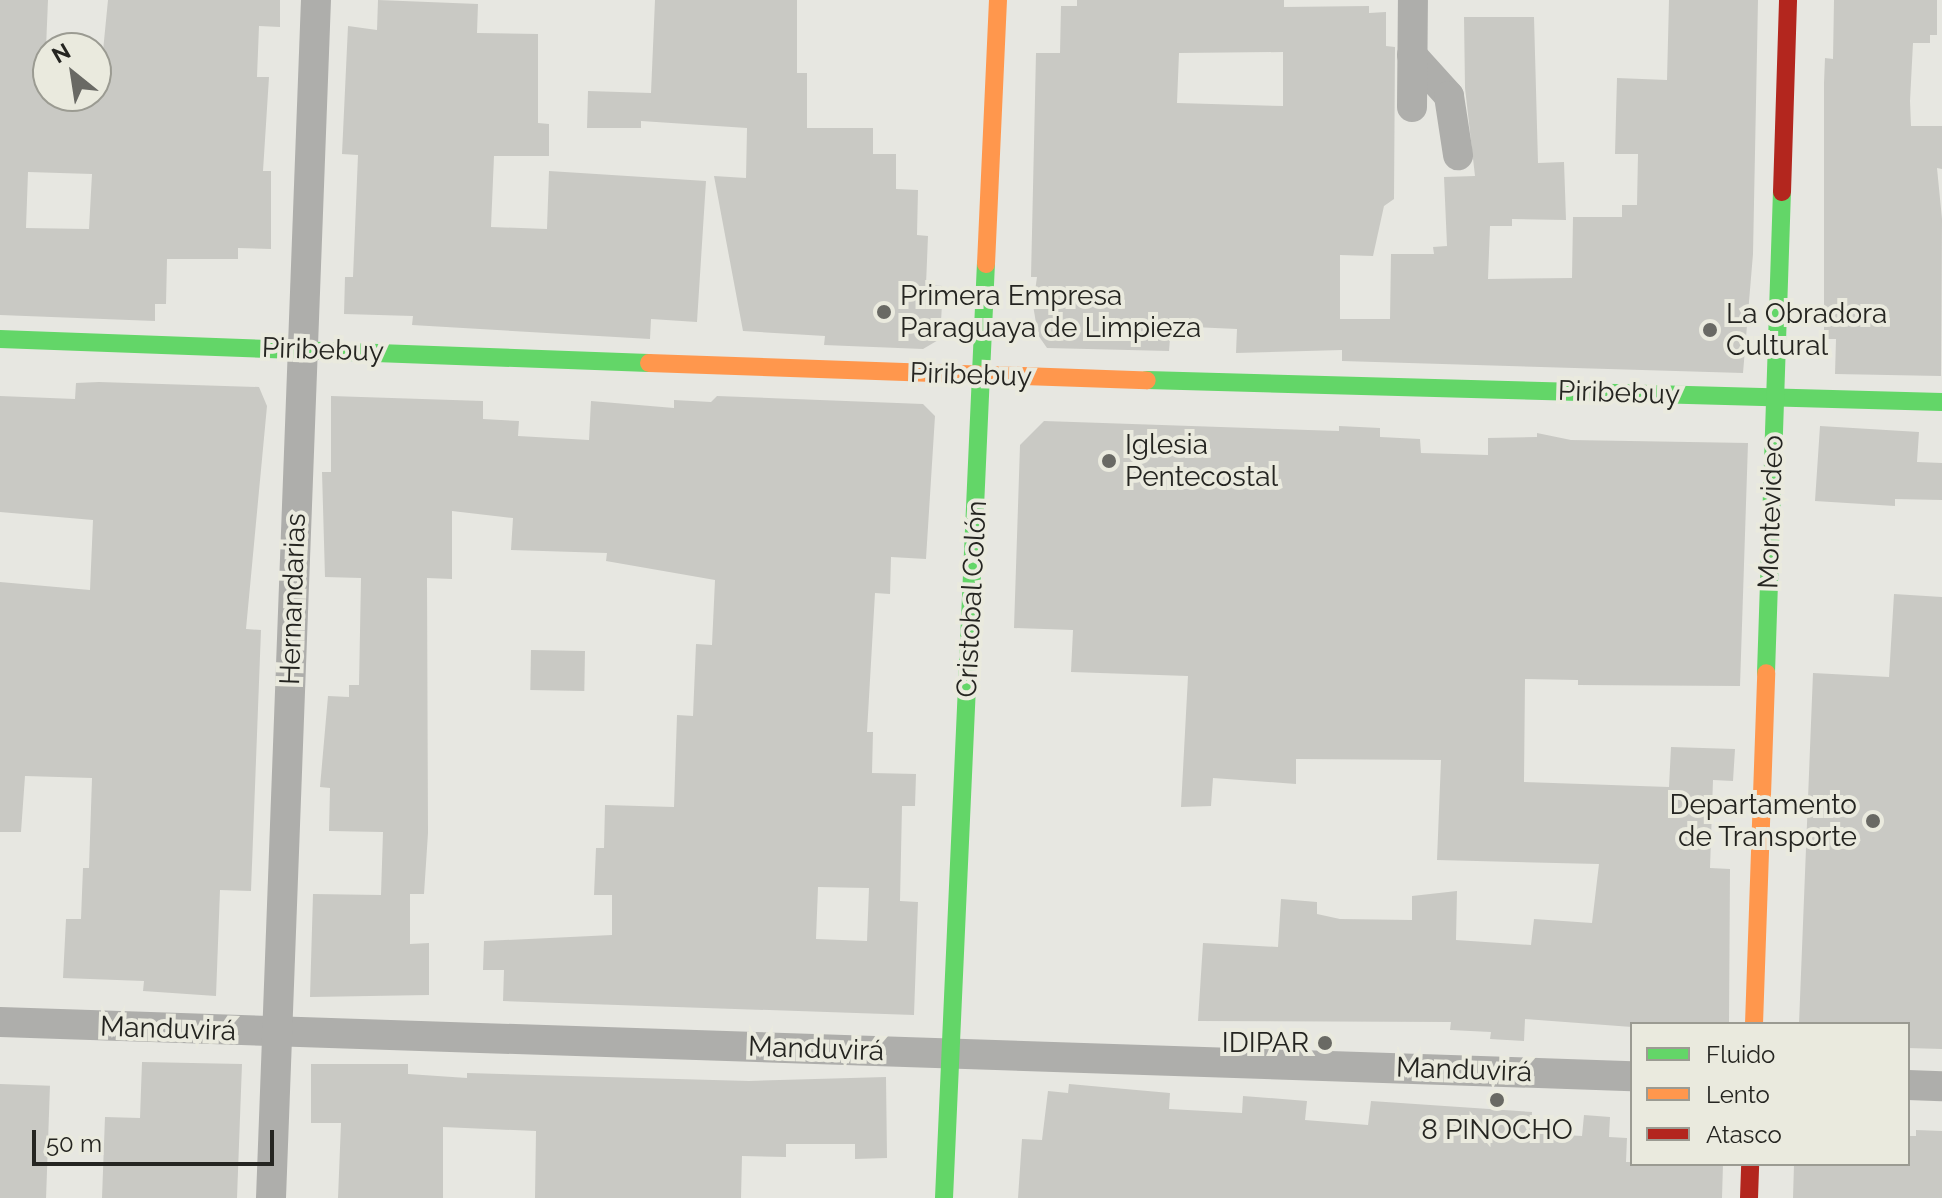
<!DOCTYPE html>
<html>
<head>
<meta charset="utf-8">
<style>
  body { margin:0 }
  #map { position:relative; width:1942px; height:1198px; overflow:hidden; background:#e7e7e1; font-family:Raleway,sans-serif }
  div>[style] { position:absolute }
  [style*='--x'] { left:calc(var(--x)*1px); top:calc(var(--y)*1px); width:calc(var(--w)*1px); rotate:calc(var(--a)*1deg) }
  .building>* { inset:0; background:#c9c9c4; transform-origin:0 0 }
  .street>* { height:30px; margin:-15px; padding:0 15px; transform-origin:15px; border-radius:15px; background:#aeaeab }
  .fast>* { height:18px; margin:-9px; padding:0 9px; transform-origin:9px; border-radius:9px; background:#63d668 }
  .slow>* { height:18px; margin:-9px; padding:0 9px; transform-origin:9px; border-radius:9px; background:#ff974d }
  .jam>* { height:18px; margin:-9px; padding:0 9px; transform-origin:9px; border-radius:9px; background:#b3261e }
  .dots>* { width:22px; height:22px; translate:-50% -50%; box-sizing:border-box; border:4px solid #eaeade; border-radius:50% }
  span { translate:-50% -50%; white-space:nowrap; text-align:center; line-height:1.15; -webkit-text-stroke:8px #eaeade; paint-order:stroke }
  .poi-label { font-size:28px; color:#252521 }
  .left { translate:0 -50%; text-align:left }
  .right { translate:-100% -50%; text-align:right }
  .street-label { font-size:28px; color:#252521 }
  .legend { position:absolute; left:1630px; top:1022px; width:280px; height:144px; box-sizing:border-box; background:#eaeade; border:2px solid #9b9b92; margin:0; padding:10px 14px; list-style:none; font-size:24px; color:#252521 }
  .legend li { display:flex; align-items:center; gap:16px; height:40px }
  .legend b { width:40px; border:2px solid #9b9b92 }
  .north { position:absolute; left:32px; top:32px; width:80px; height:80px; box-sizing:border-box; background:#eaeade; border:2px solid #9b9b92; border-radius:50%; rotate:330deg; font-size:22px; font-weight:700; line-height:32px; text-align:center; color:#252521 }
  .north::after { content:''; display:block; margin:auto; width:28px; height:36px; background:#696964; clip-path:polygon(50% 0,100% 100%,50% 72%,0 100%) }
  .scale { position:absolute; left:32px; top:1130px; width:242px; height:36px; box-sizing:border-box; border:4px solid #252521; border-top:0; padding-left:10px; font-size:24px; line-height:28px; white-space:nowrap; color:#252521; -webkit-text-stroke:6px #eaeade; paint-order:stroke }
</style>
</head>
<body>
<div id="map">
  <div class="building">
    <i style="clip-path:polygon(evenodd,0 0,48px 0,46px 48px,53px 48px,48px 48px,48px 96px,96px 96px,96px 51px,103px 51px,108px 0,280px 0,280px 27px,259px 26px,257px 77px,269px 77px,263px 171px,271px 171px,271px 249px,238px 248px,238px 259px,167px 259px,166px 304px,155px 304px,155px 321px,0 315px,0 0,28px 172px,92px 174px,89px 229px,26px 228px,28px 172px)"></i>
    <i style="clip-path:polygon(378px 0,478px 4px,477px 33px,538px 34px,538px 123px,549px 124px,549px 156px,494px 156px,491px 227px,547px 229px,549px 171px,706px 181px,697px 322px,651px 319px,650px 339px,412px 325px,413px 316px,344px 314px,345px 277px,353px 277px,358px 155px,342px 154px,348px 26px,377px 30px)"></i>
    <i style="clip-path:polygon(655px 0,797px 0,797px 73px,807px 73px,807px 128px,873px 128px,873px 154px,896px 154px,896px 189px,918px 190px,917px 235px,928px 236px,926px 285px,943px 286px,940px 339px,923px 349px,824px 345px,825px 336px,743px 331px,714px 176px,746px 178px,747px 128px,641px 121px,641px 128px,587px 128px,588px 91px,651px 93px)"></i>
    <i style="clip-path:polygon(evenodd,1077px 0,1284px 0,1284px 7px,1369px 6px,1369px 13px,1386px 12px,1386px 46px,1395px 47px,1394px 199px,1384px 206px,1373px 256px,1340px 255px,1340px 319px,1390px 319px,1391px 254px,1434px 254px,1433px 247px,1447px 246px,1444px 177px,1475px 176px,1465px 88px,1464px 17px,1534px 17px,1538px 163px,1564px 162px,1566px 220px,1512px 219px,1512px 226px,1490px 226px,1488px 279px,1572px 278px,1573px 217px,1622px 217px,1622px 205px,1637px 205px,1638px 154px,1615px 154px,1617px 78px,1667px 80px,1669px 0,1758px 0,1753px 254px,1743px 373px,1342px 361px,1342px 350px,1236px 353px,1237px 329px,1171px 326px,1169px 351px,1047px 348px,1038px 335px,1033px 305px,1037px 277px,1031px 277px,1036px 53px,1060px 53px,1061px 6px,1077px 6px,1077px 0,1283px 52px,1283px 106px,1177px 103px,1179px 53px,1283px 52px)"></i>
    <i style="clip-path:polygon(1834px 0,1937px 0,1937px 35px,1930px 35px,1930px 43px,1913px 43px,1910px 101px,1911px 126px,1942px 126px,1942px 169px,1937px 168px,1942px 219px,1941px 376px,1835px 374px,1836px 339px,1824px 339px,1824px 83px,1825px 58px,1833px 59px)"></i>
    <i style="clip-path:polygon(99px 382px,259px 387px,267px 406px,246px 629px,261px 630px,251px 891px,220px 890px,216px 996px,143px 991px,144px 981px,63px 978px,66px 919px,81px 919px,83px 868px,89px 868px,92px 778px,25px 776px,21px 832px,0 832px,0 582px,90px 590px,93px 520px,0 512px,0 396px,75px 399px,76px 383px)"></i>
    <i style="clip-path:polygon(evenodd,331px 396px,483px 401px,483px 419px,519px 421px,518px 436px,589px 440px,591px 401px,674px 408px,674px 400px,711px 402px,717px 396px,923px 404px,935px 416px,926px 559px,891px 557px,890px 594px,875px 593px,867px 732px,873px 732px,872px 773px,916px 774px,915px 806px,902px 806px,900px 901px,918px 902px,914px 1015px,503px 1001px,504px 970px,483px 970px,484px 941px,612px 935px,612px 895px,594px 895px,596px 848px,604px 848px,605px 805px,674px 807px,677px 715px,693px 716px,696px 644px,712px 645px,715px 580px,606px 561px,607px 553px,511px 550px,513px 518px,452px 511px,452px 579px,427px 578px,428px 833px,424px 894px,410px 894px,410px 944px,429px 943px,429px 995px,310px 997px,313px 894px,381px 895px,383px 832px,329px 831px,330px 788px,320px 787px,328px 696px,349px 697px,349px 685px,359px 685px,361px 578px,325px 577px,322px 472px,331px 472px,331px 396px,818px 887px,869px 888px,867px 941px,816px 939px,818px 887px)"></i>
    <i style="clip-path:polygon(1044px 421px,1339px 431px,1339px 426px,1380px 428px,1380px 437px,1420px 439px,1421px 453px,1488px 455px,1488px 438px,1537px 437px,1537px 433px,1571px 440px,1748px 443px,1740px 686px,1578px 685px,1578px 680px,1525px 679px,1524px 782px,1669px 787px,1671px 747px,1735px 749px,1733px 781px,1713px 780px,1710px 868px,1730px 869px,1729px 1024px,1632px 1027px,1525px 1019px,1524px 1041px,1490px 1039px,1491px 1032px,1450px 1030px,1451px 1022px,1198px 1021px,1203px 943px,1278px 947px,1281px 899px,1317px 902px,1317px 914px,1340px 919px,1412px 920px,1412px 896px,1457px 891px,1456px 940px,1531px 945px,1534px 919px,1592px 923px,1599px 864px,1437px 860px,1441px 760px,1296px 759px,1296px 784px,1213px 778px,1211px 806px,1181px 807px,1188px 676px,1071px 672px,1073px 630px,1014px 628px,1020px 445px)"></i>
    <i style="clip-path:polygon(1820px 426px,1919px 432px,1917px 462px,1942px 463px,1942px 500px,1895px 499px,1895px 506px,1815px 501px)"></i>
    <i style="clip-path:polygon(1894px 594px,1942px 597px,1942px 1049px,1908px 1048px,1908px 1024px,1799px 1024px,1813px 673px,1889px 677px)"></i>
    <i style="left:531px;top:650px;width:54px;height:40px;rotate:1deg"></i>
    <i style="clip-path:polygon(142px 1062px,242px 1064px,237px 1198px,102px 1198px,105px 1117px,140px 1118px)"></i>
    <i style="clip-path:polygon(311px 1064px,408px 1064px,408px 1074px,467px 1078px,467px 1073px,749px 1081px,886px 1077px,887px 1158px,855px 1159px,855px 1144px,786px 1144px,786px 1157px,742px 1156px,741px 1198px,535px 1198px,536px 1131px,443px 1127px,443px 1198px,338px 1198px,341px 1123px,311px 1123px)"></i>
    <i style="left:0;top:1084px;width:50px;height:114px;rotate:2deg"></i>
    <i style="clip-path:polygon(1069px 1084px,1170px 1093px,1169px 1109px,1242px 1113px,1243px 1096px,1307px 1101px,1305px 1120px,1368px 1125px,1371px 1101px,1532px 1112px,1531px 1133px,1582px 1136px,1584px 1115px,1610px 1117px,1609px 1137px,1627px 1138px,1626px 1162px,1723px 1164px,1722px 1198px,1018px 1198px,1022px 1139px,1042px 1140px,1048px 1091px,1068px 1093px)"></i>
    <i style="clip-path:polygon(1916px 1130px,1942px 1131px,1942px 1198px,1793px 1198px,1794px 1164px,1908px 1164px,1908px 1136px,1916px 1136px)"></i>
  </div>
  <div class="street">
    <i style="--x:1412;--y:55;--w:55;--a:47.9"></i>
    <i style="--x:1449;--y:96;--w:60;--a:81.3"></i>
    <i style="--x:1412;--y:107;--w:107;--a:-89.5"></i>
    <i style="--x:0;--y:1022;--w:1633;--a:1.9"></i>
    <i style="--x:1908;--y:1085;--w:34;--a:2"></i>
    <i style="--x:271;--y:1198;--w:1199;--a:-87.85"></i>
  </div>
  <div class="fast">
    <i style="--x:0;--y:339;--w:649;--a:2.12"></i>
    <i style="--x:1147;--y:380;--w:795;--a:1.59"></i>
    <i style="--x:1766;--y:673;--w:481;--a:-88.1"></i>
    <i style="--x:944;--y:1198;--w:935;--a:-87.43"></i>
  </div>
  <div class="slow">
    <i style="--x:986;--y:264;--w:264;--a:-87.4"></i>
    <i style="--x:649;--y:363;--w:498;--a:2"></i>
    <i style="--x:1754;--y:1024;--w:351;--a:-88"></i>
  </div>
  <div class="jam">
    <i style="--x:1782;--y:192;--w:192;--a:-88.2"></i>
    <i style="--x:1749;--y:1198;--w:34;--a:-88"></i>
  </div>
  <div class="dots">
    <i style="left:884px;top:312px;background:#696964"></i>
    <i style="left:1710px;top:330px;background:#696964"></i>
    <i style="left:1109px;top:461px;background:#696964"></i>
    <i style="left:1873px;top:821px;background:#696964"></i>
    <i style="left:1325px;top:1043px;background:#696964"></i>
    <i style="left:1497px;top:1100px;background:#696964"></i>
  </div>
  <div class="poi-label">
    <span class="left" style="left:900px;top:312px">Primera Empresa<br>Paraguaya de Limpieza</span>
    <span class="left" style="left:1726px;top:330px">La Obradora<br>Cultural</span>
    <span class="left" style="left:1125px;top:461px">Iglesia<br>Pentecostal</span>
    <span class="right" style="left:1857px;top:821px">Departamento<br>de Transporte</span>
    <span class="right" style="left:1309px;top:1043px">IDIPAR</span>
    <span style="left:1497px;top:1130px">8 PINOCHO</span>
  </div>
  <div class="street-label">
    <span style="left:323px;top:350px;rotate:2deg">Piribebuy</span>
    <span style="left:971px;top:375px;rotate:2deg">Piribebuy</span>
    <span style="left:1619px;top:393px;rotate:2deg">Piribebuy</span>
    <span style="left:1771px;top:512px;rotate:-88deg">Montevideo</span>
    <span style="left:293px;top:599px;rotate:-88deg">Hernandarias</span>
    <span style="left:972px;top:599px;rotate:-87deg">Cristobal Colón</span>
    <span style="left:168px;top:1029px;rotate:2deg">Manduvirá</span>
    <span style="left:816px;top:1049px;rotate:2deg">Manduvirá</span>
    <span style="left:1464px;top:1070px;rotate:2deg">Manduvirá</span>
  </div>
  <ul class="legend">
  <li><b style="height:10px;background:#63d668"></b>Fluido</li>
  <li><b style="height:10px;background:#ff974d"></b>Lento</li>
  <li><b style="height:10px;background:#b3261e"></b>Atasco</li>
  </ul>
  <div class="north">N</div>
  <div class="scale">50 m</div>
</div>
</body>
</html>
